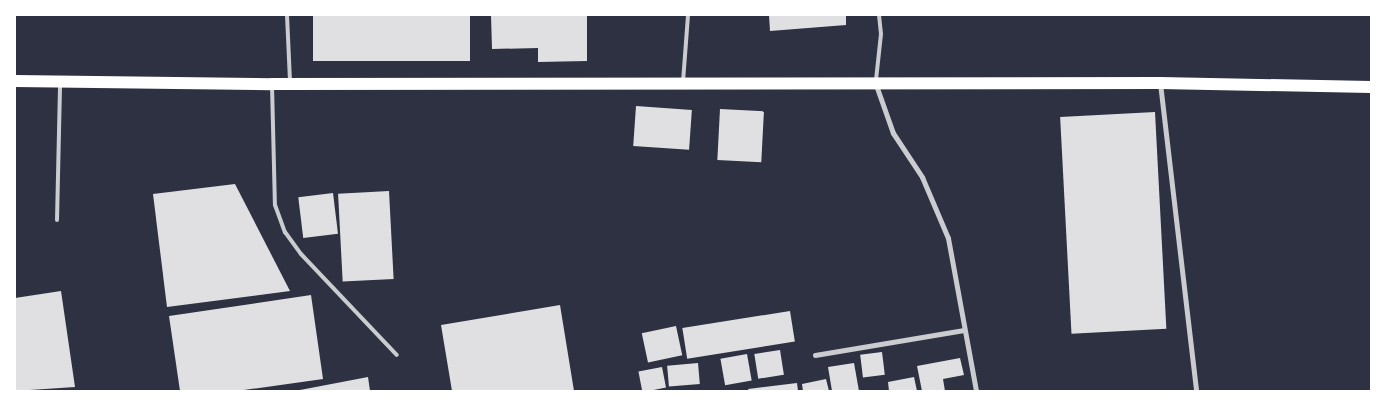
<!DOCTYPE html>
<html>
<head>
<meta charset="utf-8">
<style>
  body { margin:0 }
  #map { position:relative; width:1386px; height:406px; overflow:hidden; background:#2d3142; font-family:Helvetica,sans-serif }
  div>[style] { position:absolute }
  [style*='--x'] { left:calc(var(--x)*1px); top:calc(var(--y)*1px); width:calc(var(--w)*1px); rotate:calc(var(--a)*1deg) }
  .building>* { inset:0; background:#e0e0e3; transform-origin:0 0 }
  .service>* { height:4px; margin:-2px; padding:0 2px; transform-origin:2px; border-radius:2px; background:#caccd0 }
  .minor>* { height:5px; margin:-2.5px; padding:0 2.5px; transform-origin:2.5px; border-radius:2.5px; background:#caccd0 }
  .primary>* { height:12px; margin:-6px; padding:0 6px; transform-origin:6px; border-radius:6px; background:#fff }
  span { translate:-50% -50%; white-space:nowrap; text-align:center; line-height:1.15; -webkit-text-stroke:5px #fff; paint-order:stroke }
  .frame { position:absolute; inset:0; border:16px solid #fff; pointer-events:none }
</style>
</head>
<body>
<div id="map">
  <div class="building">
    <i style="left:313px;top:15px;width:157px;height:46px"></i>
    <i style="clip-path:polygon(491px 15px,587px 15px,587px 61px,538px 62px,538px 48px,492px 49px)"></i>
    <i style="clip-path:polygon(769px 15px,846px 15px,846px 25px,770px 31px)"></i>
    <i style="left:636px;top:106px;width:56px;height:40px;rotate:4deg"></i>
    <i style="left:720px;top:109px;width:44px;height:51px;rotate:3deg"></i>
    <i style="left:1155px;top:112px;width:217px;height:95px;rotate:87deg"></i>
    <i style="clip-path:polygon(235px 184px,290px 291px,167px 307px,153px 194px)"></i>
    <i style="left:389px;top:191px;width:88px;height:51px;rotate:87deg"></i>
    <i style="left:333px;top:193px;width:41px;height:35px;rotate:83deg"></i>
    <i style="clip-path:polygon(61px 291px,75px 387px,15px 391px,15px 298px)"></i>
    <i style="clip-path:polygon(311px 295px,323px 379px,237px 391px,180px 391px,169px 316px)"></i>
    <i style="clip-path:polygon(560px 305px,574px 391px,452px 391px,441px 325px)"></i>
    <i style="left:790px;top:311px;width:31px;height:109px;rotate:81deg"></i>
    <i style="left:676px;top:326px;width:30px;height:35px;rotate:78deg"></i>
    <i style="left:780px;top:350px;width:25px;height:26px;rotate:81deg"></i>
    <i style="left:882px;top:352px;width:23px;height:22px;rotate:83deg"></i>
    <i style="left:747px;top:354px;width:27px;height:27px;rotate:80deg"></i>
    <i style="clip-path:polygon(960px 358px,964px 375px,943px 379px,945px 391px,922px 391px,917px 366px)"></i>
    <i style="left:698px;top:363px;width:21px;height:31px;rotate:85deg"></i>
    <i style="clip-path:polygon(854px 363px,859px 391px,832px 391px,828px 367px)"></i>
    <i style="left:662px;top:367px;width:21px;height:24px;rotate:79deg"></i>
    <i style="clip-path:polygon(368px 377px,370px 391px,300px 391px,300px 390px)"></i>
    <i style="clip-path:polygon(914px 377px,917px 391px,889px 391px,888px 382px)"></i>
    <i style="clip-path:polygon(826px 379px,829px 391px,803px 391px,802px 384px)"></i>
    <i style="clip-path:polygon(797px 383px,798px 391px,749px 391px,748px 389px)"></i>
  </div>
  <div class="service">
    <i style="--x:287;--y:15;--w:67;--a:87.4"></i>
    <i style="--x:876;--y:80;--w:46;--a:-83.8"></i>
    <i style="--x:881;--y:34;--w:19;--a:-96"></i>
    <i style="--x:683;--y:82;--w:67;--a:-85.7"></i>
    <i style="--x:272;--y:85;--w:120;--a:88.6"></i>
    <i style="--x:275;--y:205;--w:29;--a:70"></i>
    <i style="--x:285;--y:232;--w:27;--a:54"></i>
    <i style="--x:301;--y:254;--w:139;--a:46.5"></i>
    <i style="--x:57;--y:220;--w:137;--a:-88.7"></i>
  </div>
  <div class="minor">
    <i style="--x:1160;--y:83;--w:310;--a:83.3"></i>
    <i style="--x:876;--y:85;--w:51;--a:70.5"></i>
    <i style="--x:893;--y:133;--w:53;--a:56.6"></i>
    <i style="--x:922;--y:177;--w:66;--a:66.9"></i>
    <i style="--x:948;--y:238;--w:156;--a:79.6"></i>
    <i style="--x:815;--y:355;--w:151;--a:-9.5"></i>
  </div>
  <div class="primary">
    <i style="--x:15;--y:81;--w:257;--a:0.7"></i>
    <i style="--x:272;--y:84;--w:888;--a:-0.06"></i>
    <i style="--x:1160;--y:83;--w:211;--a:1.1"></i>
  </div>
  <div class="frame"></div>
</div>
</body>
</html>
